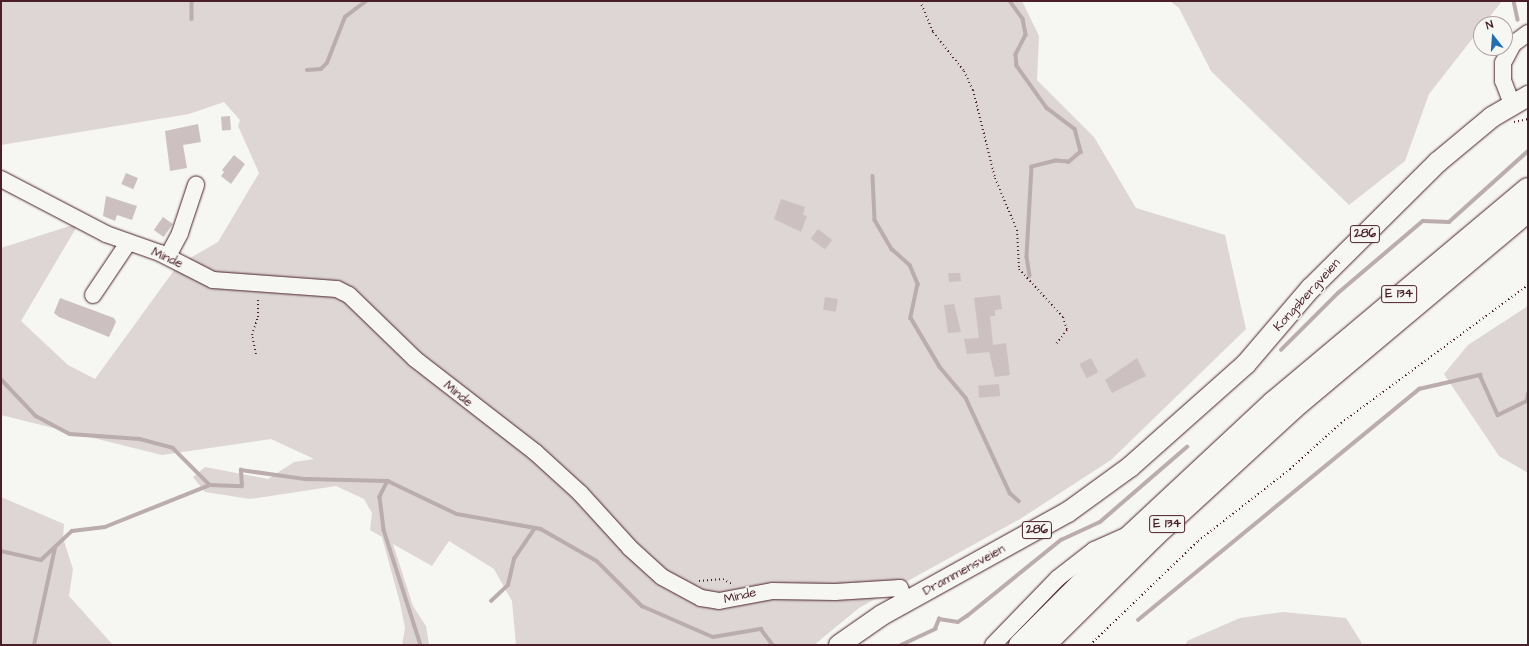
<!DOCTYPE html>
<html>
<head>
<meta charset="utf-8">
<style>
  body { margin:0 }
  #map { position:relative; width:1529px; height:646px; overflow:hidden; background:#f6f6f2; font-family:"Architects Daughter",sans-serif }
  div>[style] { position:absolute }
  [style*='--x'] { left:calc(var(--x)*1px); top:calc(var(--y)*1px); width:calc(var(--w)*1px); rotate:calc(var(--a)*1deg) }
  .green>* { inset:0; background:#ddd6d5 }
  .stream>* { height:3.5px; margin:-1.75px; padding:0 1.75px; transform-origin:1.75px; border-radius:1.75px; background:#bbadae }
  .building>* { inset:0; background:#ccc1c0; transform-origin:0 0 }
  .path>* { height:2px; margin-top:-1px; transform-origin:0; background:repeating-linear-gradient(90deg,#4a1f2b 0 1px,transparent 0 4px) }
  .roads { filter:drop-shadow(0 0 1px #4a1f2b) drop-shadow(0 0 1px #4a1f2b) }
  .minor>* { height:16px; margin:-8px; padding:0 8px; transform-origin:8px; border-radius:8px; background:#f6f6f2 }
  .major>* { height:20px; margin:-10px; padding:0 10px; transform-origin:10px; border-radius:10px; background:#f6f6f2 }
  .highway>* { height:22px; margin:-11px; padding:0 11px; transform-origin:11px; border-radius:11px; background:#f6f6f2 }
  span { translate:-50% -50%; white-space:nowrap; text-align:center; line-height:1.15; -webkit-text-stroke:3px #f6f6f2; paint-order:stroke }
  .shield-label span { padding:1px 3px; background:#f6f6f2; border:1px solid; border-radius:3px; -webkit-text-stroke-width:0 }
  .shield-label { font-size:12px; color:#4a1f2b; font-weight:700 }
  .street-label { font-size:13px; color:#4a1f2b }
  .frame { position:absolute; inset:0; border:2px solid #4a1f2b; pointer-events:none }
  .north { position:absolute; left:1473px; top:16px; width:40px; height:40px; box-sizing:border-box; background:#f6f6f2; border:1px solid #b1a0a2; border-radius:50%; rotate:343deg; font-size:11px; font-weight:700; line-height:16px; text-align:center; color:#4a1f2b }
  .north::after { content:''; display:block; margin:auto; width:14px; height:18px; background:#1f6fb2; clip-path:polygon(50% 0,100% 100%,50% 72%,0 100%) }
</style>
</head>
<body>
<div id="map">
  <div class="green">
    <i style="clip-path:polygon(1px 1px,1022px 1px,1039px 36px,1037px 80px,1094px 137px,1136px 208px,1225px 235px,1246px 329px,1111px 460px,1020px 519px,859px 608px,814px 645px,516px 645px,512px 601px,494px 569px,449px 541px,432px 566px,393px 544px,413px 606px,426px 626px,429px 645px,402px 645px,405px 628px,400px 603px,382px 537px,370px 530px,372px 513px,364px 499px,336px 486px,250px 499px,205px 492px,193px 477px,205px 467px,268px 479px,294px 462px,314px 459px,271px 439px,162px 455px,1px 415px,1px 248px,79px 223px,21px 321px,68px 365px,95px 379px,178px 265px,218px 242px,259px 173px,238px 126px,240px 120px,224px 102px,189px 114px,1px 145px)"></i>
    <i style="clip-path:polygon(1170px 1px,1502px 1px,1429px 94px,1405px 161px,1349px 205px,1211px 71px,1179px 8px)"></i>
    <i style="clip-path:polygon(1528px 306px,1528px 473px,1499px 456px,1444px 374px,1468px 345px)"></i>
    <i style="clip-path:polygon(1px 497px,64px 524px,63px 538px,73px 569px,69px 596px,113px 645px,1px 645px)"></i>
    <i style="clip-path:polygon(1283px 612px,1346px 618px,1363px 645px,1186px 645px,1187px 641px,1240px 618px)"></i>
  </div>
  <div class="stream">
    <i style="--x:192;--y:1;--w:18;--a:90"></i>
    <i style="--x:1010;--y:1;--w:22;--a:54"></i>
    <i style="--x:1023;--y:19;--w:16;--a:79"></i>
    <i style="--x:1026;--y:35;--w:22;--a:117"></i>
    <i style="--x:1016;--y:55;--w:11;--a:85"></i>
    <i style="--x:1017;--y:66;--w:52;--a:54.5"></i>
    <i style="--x:1047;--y:108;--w:35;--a:37"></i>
    <i style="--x:1075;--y:129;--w:24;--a:75"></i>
    <i style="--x:1081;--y:152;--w:16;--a:140"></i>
    <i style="--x:1069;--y:162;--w:13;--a:-176"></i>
    <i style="--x:1056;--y:161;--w:25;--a:166"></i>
    <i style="--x:1032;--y:167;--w:90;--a:93.2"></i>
    <i style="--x:1027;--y:257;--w:19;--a:81"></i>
    <i style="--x:1514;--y:1;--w:19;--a:78"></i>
    <i style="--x:307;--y:70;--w:14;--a:-4"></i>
    <i style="--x:321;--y:69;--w:8;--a:-45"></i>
    <i style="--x:327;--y:63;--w:49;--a:-68.6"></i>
    <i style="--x:345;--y:17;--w:26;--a:-37"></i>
    <i style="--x:873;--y:176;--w:44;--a:87.4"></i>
    <i style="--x:875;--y:220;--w:34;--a:60"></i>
    <i style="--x:892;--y:249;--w:24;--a:42"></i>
    <i style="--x:910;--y:265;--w:21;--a:67"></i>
    <i style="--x:918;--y:284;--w:35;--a:102"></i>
    <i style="--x:911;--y:318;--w:57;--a:59.4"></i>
    <i style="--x:940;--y:367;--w:40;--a:50"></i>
    <i style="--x:966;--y:398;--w:105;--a:65.1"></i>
    <i style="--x:1010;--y:493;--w:12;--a:42"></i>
    <i style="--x:1281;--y:350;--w:81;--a:-45"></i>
    <i style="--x:1338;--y:293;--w:111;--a:-40.3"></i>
    <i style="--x:1423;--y:221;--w:26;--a:2"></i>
    <i style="--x:1449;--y:222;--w:106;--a:-41.9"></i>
    <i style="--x:1;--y:379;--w:51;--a:46.6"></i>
    <i style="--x:36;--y:416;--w:38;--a:28"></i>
    <i style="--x:70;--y:434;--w:70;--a:4.1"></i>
    <i style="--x:140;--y:439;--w:34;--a:15"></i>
    <i style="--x:173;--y:448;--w:52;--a:45"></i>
    <i style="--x:210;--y:485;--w:32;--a:2"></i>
    <i style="--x:242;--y:486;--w:16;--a:-94"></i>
    <i style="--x:241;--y:470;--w:65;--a:8"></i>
    <i style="--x:305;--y:479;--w:83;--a:1.4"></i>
    <i style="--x:388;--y:481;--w:76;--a:25.6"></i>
    <i style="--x:457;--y:514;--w:85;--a:10.1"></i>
    <i style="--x:541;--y:529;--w:64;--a:29.7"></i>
    <i style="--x:597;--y:561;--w:64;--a:45"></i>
    <i style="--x:642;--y:606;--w:77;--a:23.6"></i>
    <i style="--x:713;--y:637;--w:49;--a:-9.5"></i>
    <i style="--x:761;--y:629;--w:20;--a:53"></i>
    <i style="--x:388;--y:481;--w:18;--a:117"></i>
    <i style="--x:380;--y:497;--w:33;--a:83"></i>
    <i style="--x:384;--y:530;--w:121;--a:72.2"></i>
    <i style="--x:1;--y:551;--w:41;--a:12.7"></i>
    <i style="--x:41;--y:560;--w:42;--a:-43.1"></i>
    <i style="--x:72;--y:531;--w:33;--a:-7"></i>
    <i style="--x:105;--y:527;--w:113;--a:-21.8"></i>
    <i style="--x:491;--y:601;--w:23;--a:-43"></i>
    <i style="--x:508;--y:585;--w:27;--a:-77"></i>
    <i style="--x:514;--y:559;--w:37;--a:-56"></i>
    <i style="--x:1138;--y:620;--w:364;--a:-39.4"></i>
    <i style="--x:1419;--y:389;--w:63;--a:-12.9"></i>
    <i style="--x:1480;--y:375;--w:44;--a:65.8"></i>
    <i style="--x:1498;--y:415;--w:32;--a:-26"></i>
    <i style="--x:1527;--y:401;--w:7;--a:-82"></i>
    <i style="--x:34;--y:645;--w:99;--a:-77.8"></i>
    <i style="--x:901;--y:645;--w:38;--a:-25"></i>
    <i style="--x:935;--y:629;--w:11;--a:-68"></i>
    <i style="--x:939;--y:619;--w:19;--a:9"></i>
    <i style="--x:958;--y:622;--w:11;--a:-34"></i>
    <i style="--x:967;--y:616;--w:121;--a:-39"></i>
    <i style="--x:1061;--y:540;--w:43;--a:-24.8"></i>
    <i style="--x:1100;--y:522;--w:115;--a:-40.8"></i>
  </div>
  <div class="building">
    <i style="left:230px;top:116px;width:14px;height:9px;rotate:86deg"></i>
    <i style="clip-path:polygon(198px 124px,201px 142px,183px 145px,187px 168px,170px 171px,165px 131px)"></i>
    <i style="clip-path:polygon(234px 155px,245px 164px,231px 184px,221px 176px,224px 172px,222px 170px)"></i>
    <i style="left:126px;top:173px;width:13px;height:12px;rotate:23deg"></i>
    <i style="clip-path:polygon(106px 196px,137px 206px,132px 220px,117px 215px,115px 221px,103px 216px)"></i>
    <i style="clip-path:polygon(781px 199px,805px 207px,803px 215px,807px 216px,801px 232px,774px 219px)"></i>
    <i style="left:163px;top:217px;width:12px;height:16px;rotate:35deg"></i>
    <i style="left:818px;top:229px;width:18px;height:12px;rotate:38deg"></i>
    <i style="clip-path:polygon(948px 273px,960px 273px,961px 281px,949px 282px)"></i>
    <i style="clip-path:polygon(1000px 295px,1002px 309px,995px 310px,995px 316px,990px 316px,993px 345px,1006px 343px,1010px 375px,995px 377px,989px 352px,967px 354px,964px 339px,979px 338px,974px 298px)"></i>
    <i style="left:825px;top:297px;width:13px;height:13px;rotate:9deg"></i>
    <i style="clip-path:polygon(60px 298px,114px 318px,116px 322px,109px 337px,59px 317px,54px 313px)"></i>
    <i style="clip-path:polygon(954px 304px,961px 332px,948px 333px,944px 305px)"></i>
    <i style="left:1091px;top:358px;width:16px;height:13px;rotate:63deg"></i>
    <i style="clip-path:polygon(1137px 358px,1146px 376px,1112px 393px,1105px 380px)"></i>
    <i style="left:999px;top:384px;width:12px;height:21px;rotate:85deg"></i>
  </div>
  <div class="path">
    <i style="--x:920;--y:1;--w:34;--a:67"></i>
    <i style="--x:933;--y:32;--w:50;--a:51.5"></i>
    <i style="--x:964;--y:71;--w:21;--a:65"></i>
    <i style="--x:973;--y:90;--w:91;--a:76"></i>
    <i style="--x:995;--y:178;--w:56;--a:67.1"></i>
    <i style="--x:1017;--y:230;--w:39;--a:87"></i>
    <i style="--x:1019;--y:269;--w:65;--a:47.5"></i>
    <i style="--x:1063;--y:317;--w:14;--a:73"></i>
    <i style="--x:1067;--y:330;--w:18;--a:128"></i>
    <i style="--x:1514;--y:122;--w:14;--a:-12"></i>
    <i style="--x:256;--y:354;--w:19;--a:-102"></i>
    <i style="--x:252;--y:335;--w:19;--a:-72"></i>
    <i style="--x:258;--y:317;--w:20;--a:-90"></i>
    <i style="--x:699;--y:581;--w:24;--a:-5"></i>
    <i style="--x:723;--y:579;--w:12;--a:31"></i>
    <i style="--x:1090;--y:645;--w:150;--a:-43.9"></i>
    <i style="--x:1198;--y:541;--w:117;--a:-38"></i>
    <i style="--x:1290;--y:469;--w:69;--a:-42"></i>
    <i style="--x:1341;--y:423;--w:232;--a:-36.4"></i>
  </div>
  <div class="roads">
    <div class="minor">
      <i style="--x:1512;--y:104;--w:25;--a:-111"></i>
      <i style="--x:1503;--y:81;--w:18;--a:-90"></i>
      <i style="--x:1503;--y:63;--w:21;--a:-62"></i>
      <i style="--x:1513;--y:44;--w:19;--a:-36"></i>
      <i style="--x:1;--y:179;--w:119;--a:27.6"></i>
      <i style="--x:106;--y:234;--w:57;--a:19.4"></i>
      <i style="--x:160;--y:253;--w:59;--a:27"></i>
      <i style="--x:213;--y:280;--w:124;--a:4.2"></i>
      <i style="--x:337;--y:289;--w:13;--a:27"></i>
      <i style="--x:349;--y:295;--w:92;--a:44.1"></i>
      <i style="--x:415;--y:359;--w:152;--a:37.8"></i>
      <i style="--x:535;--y:452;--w:61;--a:42.3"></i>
      <i style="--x:580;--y:493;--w:74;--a:47.7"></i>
      <i style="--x:630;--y:548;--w:43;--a:42.2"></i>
      <i style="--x:662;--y:577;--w:44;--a:28.3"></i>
      <i style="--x:701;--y:598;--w:18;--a:9"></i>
      <i style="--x:719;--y:601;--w:55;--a:-10.5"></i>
      <i style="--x:773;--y:591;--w:62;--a:0.9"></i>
      <i style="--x:835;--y:592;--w:65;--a:-3.5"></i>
      <i style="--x:900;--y:588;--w:15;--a:70"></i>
      <i style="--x:168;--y:256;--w:26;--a:-62"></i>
      <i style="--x:180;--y:233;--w:51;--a:-71.6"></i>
      <i style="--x:93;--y:295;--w:63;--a:-56.1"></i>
      <i style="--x:993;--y:645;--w:93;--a:-45.9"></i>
      <i style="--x:1058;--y:578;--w:46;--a:-37.9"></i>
      <i style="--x:1094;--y:550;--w:35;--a:-24"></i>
    </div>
    <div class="major">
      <i style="--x:839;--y:645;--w:52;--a:-34.9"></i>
      <i style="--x:882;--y:615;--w:213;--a:-29"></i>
      <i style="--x:1068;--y:512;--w:77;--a:-36"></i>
      <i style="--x:1130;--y:467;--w:155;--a:-41.6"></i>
      <i style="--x:1246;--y:364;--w:100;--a:-49.5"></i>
      <i style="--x:1311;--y:288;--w:179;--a:-44.8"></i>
      <i style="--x:1438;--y:162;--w:70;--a:-39.8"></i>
      <i style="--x:1492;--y:117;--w:42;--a:-30.3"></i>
    </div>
    <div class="highway">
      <i style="--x:1020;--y:645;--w:130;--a:-45"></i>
      <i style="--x:1112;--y:553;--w:221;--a:-43"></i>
      <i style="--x:1274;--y:402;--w:331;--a:-40"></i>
      <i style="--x:1044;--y:645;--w:155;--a:-44.7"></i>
      <i style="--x:1154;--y:536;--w:189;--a:-42.6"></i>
      <i style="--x:1293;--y:408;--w:307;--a:-40"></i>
    </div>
  </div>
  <div class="shield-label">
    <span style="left:1365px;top:234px">286</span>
    <span style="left:1399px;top:294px">E 134</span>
    <span style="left:1167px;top:524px">E 134</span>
    <span style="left:1037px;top:530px">286</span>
  </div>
  <div class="street-label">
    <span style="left:167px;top:258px;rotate:24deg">Minde</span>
    <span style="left:1307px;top:295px;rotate:-48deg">Kongsbergveien</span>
    <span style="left:458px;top:394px;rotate:39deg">Minde</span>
    <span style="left:964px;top:570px;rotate:-29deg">Drammensveien</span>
    <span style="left:740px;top:596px;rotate:-13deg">Minde</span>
  </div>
  <div class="frame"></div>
  <div class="north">N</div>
</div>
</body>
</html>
